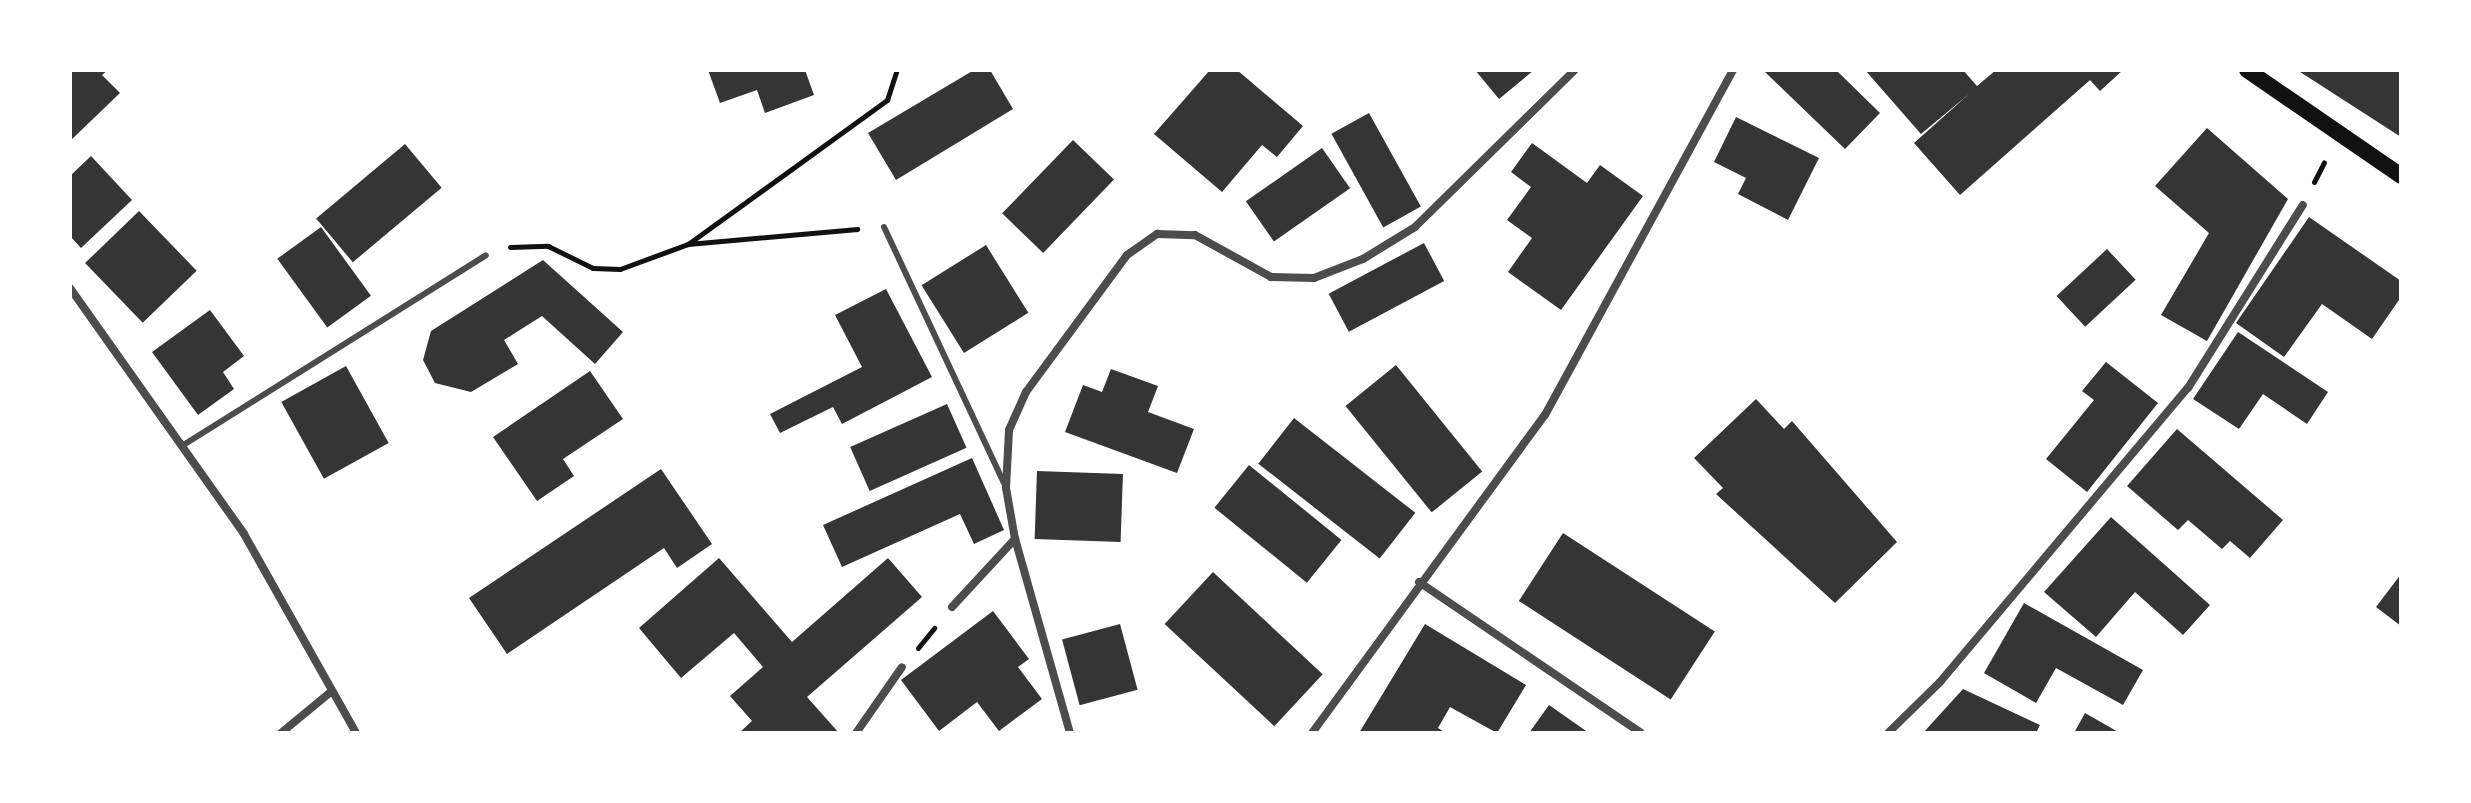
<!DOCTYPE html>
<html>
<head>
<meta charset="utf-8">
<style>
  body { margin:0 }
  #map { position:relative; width:2471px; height:803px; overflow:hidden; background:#fff; font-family:"DM Sans",sans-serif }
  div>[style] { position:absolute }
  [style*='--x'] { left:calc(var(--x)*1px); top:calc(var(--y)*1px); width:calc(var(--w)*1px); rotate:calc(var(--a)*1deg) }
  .building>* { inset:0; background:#353535; transform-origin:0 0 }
  .path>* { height:5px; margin:-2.5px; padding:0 2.5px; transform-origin:2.5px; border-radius:2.5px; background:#111 }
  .service>* { height:6px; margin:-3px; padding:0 3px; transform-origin:3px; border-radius:3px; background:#4c4c4c }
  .minor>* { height:8px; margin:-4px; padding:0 4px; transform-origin:4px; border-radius:4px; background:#4c4c4c }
  .secondary>* { height:16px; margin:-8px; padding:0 8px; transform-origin:8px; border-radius:8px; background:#111 }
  span { translate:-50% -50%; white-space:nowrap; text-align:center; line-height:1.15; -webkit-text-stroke:8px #fff; paint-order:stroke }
  .frame { position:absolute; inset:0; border:72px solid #fff; pointer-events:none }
</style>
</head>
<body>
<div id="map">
  <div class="building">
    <i style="clip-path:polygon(70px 70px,108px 70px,102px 75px,120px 93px,70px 141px)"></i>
    <i style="clip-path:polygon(708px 70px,805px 70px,814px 95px,765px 113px,757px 90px,720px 103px)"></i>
    <i style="clip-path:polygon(974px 70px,990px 70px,1013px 109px,896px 180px,868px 133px)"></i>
    <i style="clip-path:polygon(1210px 70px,1237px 70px,1303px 126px,1277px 157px,1262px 145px,1222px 192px,1154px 134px)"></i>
    <i style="clip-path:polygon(1475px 70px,1534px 70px,1499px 99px)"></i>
    <i style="clip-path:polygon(1763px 70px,1836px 70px,1880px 113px,1845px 149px)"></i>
    <i style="clip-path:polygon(1865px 70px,1963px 70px,1977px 86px,1996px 70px,2123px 70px,2100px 91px,2090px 80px,1960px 195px,1914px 143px,1969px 94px,1921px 134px)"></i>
    <i style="clip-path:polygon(2297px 70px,2401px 70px,2401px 137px)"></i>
    <i style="left:1369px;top:113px;width:107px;height:43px;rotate:61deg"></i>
    <i style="clip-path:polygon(1736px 117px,1819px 158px,1788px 220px,1738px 194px,1746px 178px,1714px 162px)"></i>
    <i style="clip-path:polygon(2207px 128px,2288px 199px,2207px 341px,2161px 315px,2209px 233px,2155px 186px)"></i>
    <i style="left:1073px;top:140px;width:57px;height:102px;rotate:44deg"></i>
    <i style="clip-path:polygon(1532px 143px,1587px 183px,1600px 165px,1643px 196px,1561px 310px,1508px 272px,1532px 238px,1507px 220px,1531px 187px,1511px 172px)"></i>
    <i style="left:405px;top:144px;width:57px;height:116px;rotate:50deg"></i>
    <i style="left:1322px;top:148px;width:49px;height:93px;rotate:55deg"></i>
    <i style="clip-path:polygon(91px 156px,132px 200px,81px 248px,70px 236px,70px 176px)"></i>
    <i style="left:139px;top:211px;width:83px;height:75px;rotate:46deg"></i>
    <i style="clip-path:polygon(2309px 217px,2401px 281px,2401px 297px,2372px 339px,2322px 304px,2284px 357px,2236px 323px)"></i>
    <i style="left:321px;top:227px;width:85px;height:54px;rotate:54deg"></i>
    <i style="left:1424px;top:243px;width:43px;height:108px;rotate:62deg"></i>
    <i style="left:986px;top:245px;width:80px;height:76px;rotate:58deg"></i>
    <i style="left:2107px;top:249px;width:42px;height:69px;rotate:47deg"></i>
    <i style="clip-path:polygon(543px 260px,623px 332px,595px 364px,542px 316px,504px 340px,518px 364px,471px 392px,435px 383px,423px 360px,431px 331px)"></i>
    <i style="clip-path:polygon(886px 289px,932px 377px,842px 424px,833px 407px,780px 433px,770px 414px,862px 367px,835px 315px)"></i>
    <i style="clip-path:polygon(210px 310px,244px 356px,223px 372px,234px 389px,198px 415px,152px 352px)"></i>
    <i style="clip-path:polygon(2238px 332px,2328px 392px,2307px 424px,2263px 394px,2239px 429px,2193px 399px)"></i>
    <i style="clip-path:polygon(2106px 362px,2158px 403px,2087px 492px,2046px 459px,2094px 400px,2082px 391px)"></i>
    <i style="left:1396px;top:365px;width:137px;height:65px;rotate:51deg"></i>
    <i style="left:346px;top:366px;width:88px;height:74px;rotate:61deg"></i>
    <i style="clip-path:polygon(1111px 369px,1158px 386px,1148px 412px,1194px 429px,1177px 473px,1065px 432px,1083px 385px,1102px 392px)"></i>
    <i style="clip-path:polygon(590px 371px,623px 419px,563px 459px,574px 476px,537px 501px,493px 437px)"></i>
    <i style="clip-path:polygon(1756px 399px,1784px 429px,1792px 421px,1897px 542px,1835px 603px,1716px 494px,1723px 488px,1694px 458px)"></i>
    <i style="left:947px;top:404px;width:48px;height:106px;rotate:66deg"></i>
    <i style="left:1294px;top:418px;width:154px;height:58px;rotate:38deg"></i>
    <i style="clip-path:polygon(2177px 429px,2283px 520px,2250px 558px,2230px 541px,2222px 549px,2188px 520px,2178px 530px,2127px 486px)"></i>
    <i style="clip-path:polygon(972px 458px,1004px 530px,974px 544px,960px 514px,842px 567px,823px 525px)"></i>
    <i style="left:1249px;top:465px;width:119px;height:55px;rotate:39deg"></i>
    <i style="clip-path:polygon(661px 469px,712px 544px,677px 568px,664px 548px,507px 654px,469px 598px)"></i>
    <i style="left:1037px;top:471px;width:86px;height:68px;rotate:2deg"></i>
    <i style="clip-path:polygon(2111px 517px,2210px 605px,2183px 635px,2135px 592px,2096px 637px,2044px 592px)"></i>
    <i style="left:1563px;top:533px;width:181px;height:81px;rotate:33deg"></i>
    <i style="clip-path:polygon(719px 558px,792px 642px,888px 558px,922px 597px,807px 697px,839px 733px,739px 733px,752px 721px,730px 696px,763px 667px,734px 633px,681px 678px,639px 628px)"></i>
    <i style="left:1213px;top:572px;width:150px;height:71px;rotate:43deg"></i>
    <i style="clip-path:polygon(2401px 574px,2401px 626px,2376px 607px)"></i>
    <i style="clip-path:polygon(2024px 603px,2143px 670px,2123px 705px,2056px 668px,2036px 703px,1984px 673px)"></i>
    <i style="clip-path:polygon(993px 611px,1029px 659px,1018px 667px,1042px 699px,999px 731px,977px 702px,939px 731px,901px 680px)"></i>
    <i style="left:1120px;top:624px;width:68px;height:60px;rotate:75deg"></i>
    <i style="clip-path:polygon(1425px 624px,1526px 685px,1497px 733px,1450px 707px,1438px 728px,1446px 733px,1359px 733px)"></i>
    <i style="clip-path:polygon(1963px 689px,2040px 725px,2036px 733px,1923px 733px)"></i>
    <i style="clip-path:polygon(1549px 705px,1589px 733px,1529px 733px)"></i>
    <i style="clip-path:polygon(2085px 713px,2120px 733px,2074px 733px)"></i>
  </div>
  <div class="path">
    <i style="--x:2314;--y:182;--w:22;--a:-63"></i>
    <i style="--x:688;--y:244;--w:246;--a:-35.9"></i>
    <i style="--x:887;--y:100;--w:32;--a:-72"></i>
    <i style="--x:510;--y:247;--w:38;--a:-2"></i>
    <i style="--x:548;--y:246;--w:50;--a:26.1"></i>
    <i style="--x:593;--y:268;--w:27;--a:2"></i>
    <i style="--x:620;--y:269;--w:72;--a:-20.2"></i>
    <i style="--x:688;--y:244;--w:170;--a:-5.1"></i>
    <i style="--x:918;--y:648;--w:26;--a:-51"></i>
  </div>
  <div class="service">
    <i style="--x:884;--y:227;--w:288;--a:64.9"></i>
    <i style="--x:185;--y:444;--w:355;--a:-32.1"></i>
  </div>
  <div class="minor">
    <i style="--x:70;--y:288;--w:301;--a:54.7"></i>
    <i style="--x:244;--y:534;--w:228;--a:60.6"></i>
    <i style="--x:1419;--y:582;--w:268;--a:34.2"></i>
    <i style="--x:952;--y:607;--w:93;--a:-47.2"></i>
    <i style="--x:281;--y:733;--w:66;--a:-39.5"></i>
    <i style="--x:856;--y:733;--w:80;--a:-55.1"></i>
    <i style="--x:1070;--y:733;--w:202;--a:-105.8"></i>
    <i style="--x:1015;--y:539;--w:52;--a:-100"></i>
    <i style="--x:1006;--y:488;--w:58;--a:-87"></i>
    <i style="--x:1009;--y:430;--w:42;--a:-65.9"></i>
    <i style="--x:1026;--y:392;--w:170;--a:-53.6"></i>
    <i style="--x:1127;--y:255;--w:37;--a:-35"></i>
    <i style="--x:1157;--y:234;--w:38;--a:2"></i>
    <i style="--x:1195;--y:235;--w:87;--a:28.9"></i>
    <i style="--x:1271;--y:277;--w:43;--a:1.3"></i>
    <i style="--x:1314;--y:278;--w:53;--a:-21.2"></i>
    <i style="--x:1363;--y:259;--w:61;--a:-31.6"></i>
    <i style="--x:1415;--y:227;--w:224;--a:-44.5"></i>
    <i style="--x:1312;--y:733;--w:394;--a:-53.8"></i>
    <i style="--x:1545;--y:415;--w:393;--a:-61.4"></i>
    <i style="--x:1888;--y:733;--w:73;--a:-44.4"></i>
    <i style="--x:1940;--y:682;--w:385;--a:-49.9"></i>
    <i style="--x:2188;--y:388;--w:216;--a:-57.9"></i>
  </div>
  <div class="secondary">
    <i style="--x:2247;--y:70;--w:187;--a:34.5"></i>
  </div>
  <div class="frame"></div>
</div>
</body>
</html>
